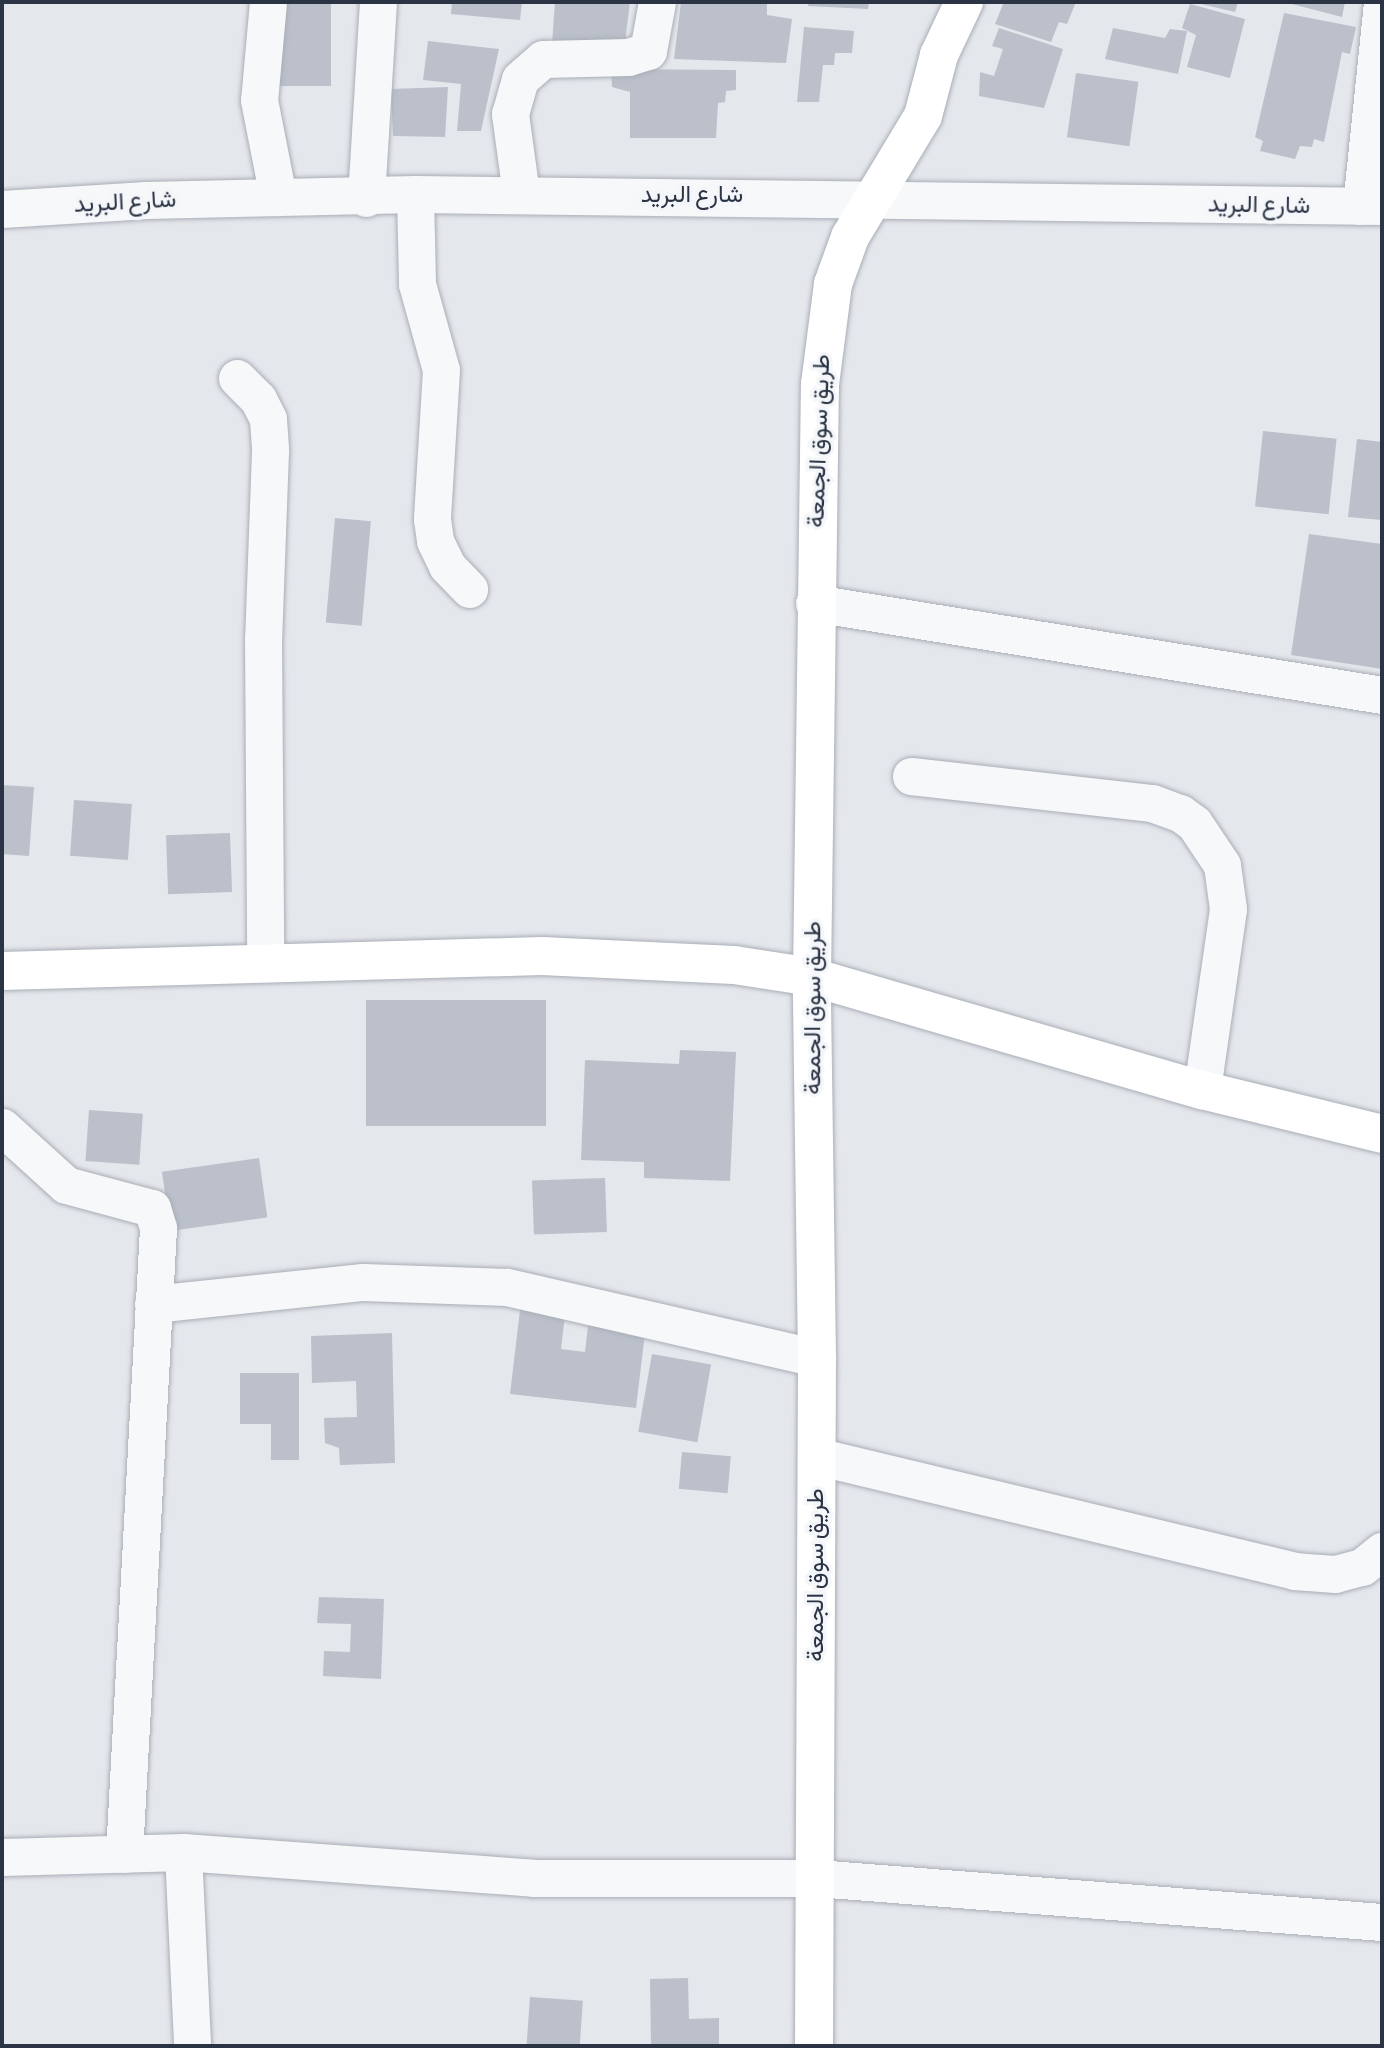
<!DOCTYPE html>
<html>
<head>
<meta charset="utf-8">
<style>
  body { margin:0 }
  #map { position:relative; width:1384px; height:2048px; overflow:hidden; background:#e4e7ec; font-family:"Sofia Sans Condensed",Vazirmatn,sans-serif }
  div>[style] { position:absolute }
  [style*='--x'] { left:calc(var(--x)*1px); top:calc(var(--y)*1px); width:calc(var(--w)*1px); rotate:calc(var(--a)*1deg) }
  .building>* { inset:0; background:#bbc0ca; transform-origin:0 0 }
  .roads { filter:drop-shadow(0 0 2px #a9aeb7) drop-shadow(0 0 2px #a9aeb7) }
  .street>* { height:37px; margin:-18.5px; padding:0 18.5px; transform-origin:18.5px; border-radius:18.5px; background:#f7f8fa }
  .secondary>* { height:38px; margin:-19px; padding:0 19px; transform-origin:19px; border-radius:19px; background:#fff }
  span { translate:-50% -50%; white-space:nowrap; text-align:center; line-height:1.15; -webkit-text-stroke:7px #f4f6f9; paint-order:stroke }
  .street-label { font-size:24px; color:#2b3445 }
  .frame { position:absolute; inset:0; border:4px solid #2b3445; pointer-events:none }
</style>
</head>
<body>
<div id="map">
  <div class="building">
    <i style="left:277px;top:2px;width:54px;height:84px"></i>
    <i style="clip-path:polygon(452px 2px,522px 2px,520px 20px,451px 14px)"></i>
    <i style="clip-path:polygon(555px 2px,630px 2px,625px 42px,552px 44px)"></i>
    <i style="clip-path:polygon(681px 2px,767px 3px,767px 15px,792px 19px,786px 63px,674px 59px)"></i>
    <i style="clip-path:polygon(809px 2px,869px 2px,868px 9px,808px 6px)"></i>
    <i style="clip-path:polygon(1004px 2px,1076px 2px,1067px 24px,1059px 22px,1051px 42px,995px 24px)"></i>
    <i style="clip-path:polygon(1193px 2px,1238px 2px,1235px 12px)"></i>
    <i style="clip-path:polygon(1284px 2px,1345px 2px,1342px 17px)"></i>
    <i style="clip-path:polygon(1190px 4px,1245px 19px,1230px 78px,1187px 67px,1196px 35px,1182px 28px)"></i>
    <i style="clip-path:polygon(1284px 13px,1356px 27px,1350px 54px,1342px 52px,1324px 142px,1314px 139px,1312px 147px,1300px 146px,1295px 159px,1260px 151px,1263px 141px,1255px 137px)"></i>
    <i style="clip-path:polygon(804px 27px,854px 31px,852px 53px,835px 53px,834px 65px,823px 65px,819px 102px,797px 102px)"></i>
    <i style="clip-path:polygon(999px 28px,1063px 49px,1044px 108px,979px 96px,980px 72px,994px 76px,1003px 49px,992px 46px)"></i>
    <i style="clip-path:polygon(1113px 28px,1165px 38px,1170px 29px,1187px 31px,1178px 74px,1105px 59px)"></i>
    <i style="clip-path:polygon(428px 41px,499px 49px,481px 131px,457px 131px,461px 84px,423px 80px)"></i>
    <i style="clip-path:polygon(611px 69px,736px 70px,736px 90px,726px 91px,725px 102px,718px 103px,716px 138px,630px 138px,630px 92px,612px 87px)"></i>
    <i style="left:1076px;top:73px;width:63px;height:65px;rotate:8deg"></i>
    <i style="clip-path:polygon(448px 87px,445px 137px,393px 136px,391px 89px)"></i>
    <i style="left:1263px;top:431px;width:74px;height:76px;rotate:6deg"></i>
    <i style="clip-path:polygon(1357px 439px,1382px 442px,1382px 520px,1348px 517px)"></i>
    <i style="left:335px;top:518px;width:36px;height:105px;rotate:5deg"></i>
    <i style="clip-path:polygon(1309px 534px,1382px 544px,1382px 669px,1291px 655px)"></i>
    <i style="clip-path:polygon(2px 785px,34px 787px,29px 856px,2px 854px)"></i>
    <i style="left:74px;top:800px;width:58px;height:56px;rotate:4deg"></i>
    <i style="left:230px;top:833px;width:59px;height:64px;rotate:88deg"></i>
    <i style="left:366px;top:1000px;width:180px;height:126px"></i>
    <i style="clip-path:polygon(680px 1050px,736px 1052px,730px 1181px,644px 1178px,644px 1162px,581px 1160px,585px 1060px,679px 1064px)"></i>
    <i style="left:89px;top:1110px;width:54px;height:51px;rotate:4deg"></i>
    <i style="left:259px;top:1158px;width:60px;height:98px;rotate:82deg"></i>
    <i style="left:605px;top:1178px;width:54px;height:73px;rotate:88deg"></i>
    <i style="clip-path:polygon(520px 1310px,565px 1315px,561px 1349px,585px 1352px,588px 1326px,645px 1333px,636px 1408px,510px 1394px)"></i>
    <i style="clip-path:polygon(392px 1333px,395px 1463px,340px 1465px,339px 1448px,325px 1443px,324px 1418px,357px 1417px,356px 1381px,312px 1383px,311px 1336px)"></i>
    <i style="left:652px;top:1354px;width:60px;height:79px;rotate:10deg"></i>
    <i style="clip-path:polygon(240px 1373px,299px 1373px,299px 1460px,271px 1460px,271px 1424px,240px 1424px)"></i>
    <i style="left:682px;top:1452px;width:49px;height:37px;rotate:5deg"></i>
    <i style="clip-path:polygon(319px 1597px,384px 1599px,381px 1679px,323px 1676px,324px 1651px,350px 1652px,351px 1624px,317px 1623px)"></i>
    <i style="clip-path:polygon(688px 1978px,689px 2019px,719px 2018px,719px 2046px,651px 2046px,650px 1979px)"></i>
    <i style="left:530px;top:1997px;width:53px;height:49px;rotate:4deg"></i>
  </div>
  <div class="roads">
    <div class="street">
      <i style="--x:268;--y:2;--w:98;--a:95.2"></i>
      <i style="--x:259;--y:100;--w:99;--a:78.9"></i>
      <i style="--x:415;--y:194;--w:90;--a:88.7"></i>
      <i style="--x:417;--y:284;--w:89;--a:74.4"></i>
      <i style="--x:441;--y:370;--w:149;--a:93.5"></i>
      <i style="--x:432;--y:519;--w:22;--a:82"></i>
      <i style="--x:435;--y:541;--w:28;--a:64"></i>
      <i style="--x:447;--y:566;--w:32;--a:46"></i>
      <i style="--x:521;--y:194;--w:81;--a:-97.8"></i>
      <i style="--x:510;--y:114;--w:36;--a:-74"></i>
      <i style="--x:520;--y:79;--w:30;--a:-41"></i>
      <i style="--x:543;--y:59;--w:85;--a:-1.3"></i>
      <i style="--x:628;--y:57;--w:21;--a:-17"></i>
      <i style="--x:648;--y:51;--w:50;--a:-79.6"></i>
      <i style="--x:366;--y:198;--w:196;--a:-86.5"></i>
      <i style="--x:1361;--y:206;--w:205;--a:-84.1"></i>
      <i style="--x:2;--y:209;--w:144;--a:-3.6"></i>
      <i style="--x:146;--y:200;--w:269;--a:-1.3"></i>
      <i style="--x:415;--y:194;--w:967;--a:0.71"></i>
      <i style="--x:237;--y:378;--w:30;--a:45"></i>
      <i style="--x:258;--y:399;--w:22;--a:63"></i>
      <i style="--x:268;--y:419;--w:32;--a:86"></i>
      <i style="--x:270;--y:451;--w:187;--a:92.1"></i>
      <i style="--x:263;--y:638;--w:323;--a:89.6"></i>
      <i style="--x:814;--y:603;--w:575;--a:9.2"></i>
      <i style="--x:911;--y:776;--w:243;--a:6.4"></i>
      <i style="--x:1152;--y:803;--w:30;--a:20"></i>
      <i style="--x:1180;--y:813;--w:17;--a:36"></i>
      <i style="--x:1194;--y:823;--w:50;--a:56.3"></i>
      <i style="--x:1222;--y:865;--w:44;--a:82.2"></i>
      <i style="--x:1228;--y:909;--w:183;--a:98.2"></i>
      <i style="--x:2;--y:1127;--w:86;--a:42.2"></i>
      <i style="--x:66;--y:1185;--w:89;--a:15"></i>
      <i style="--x:152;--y:1208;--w:21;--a:73"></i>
      <i style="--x:158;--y:1228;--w:627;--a:93.11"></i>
      <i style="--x:153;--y:1304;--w:211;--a:-6"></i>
      <i style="--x:363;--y:1282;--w:144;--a:2"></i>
      <i style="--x:507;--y:1287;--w:318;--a:12.9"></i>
      <i style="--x:816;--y:1456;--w:492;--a:13.5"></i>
      <i style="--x:1294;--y:1571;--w:41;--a:4.2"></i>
      <i style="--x:1335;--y:1574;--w:28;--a:-15"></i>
      <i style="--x:1362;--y:1567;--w:26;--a:-39"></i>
      <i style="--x:183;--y:1852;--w:194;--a:87.3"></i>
      <i style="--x:2;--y:1857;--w:181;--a:-1.6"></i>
      <i style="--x:183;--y:1852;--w:351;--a:4.2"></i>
      <i style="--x:533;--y:1878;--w:283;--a:0"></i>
      <i style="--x:816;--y:1878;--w:568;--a:4.45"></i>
    </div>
    <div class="secondary">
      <i style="--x:2;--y:971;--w:540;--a:-1.59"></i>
      <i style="--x:542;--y:956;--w:192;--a:2.7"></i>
      <i style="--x:734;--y:965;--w:79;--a:8.7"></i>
      <i style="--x:812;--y:977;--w:406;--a:16.2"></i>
      <i style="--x:1202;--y:1090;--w:185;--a:13.7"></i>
      <i style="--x:814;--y:2046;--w:688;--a:-89.75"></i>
      <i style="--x:817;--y:1358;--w:381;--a:-90.8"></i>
      <i style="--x:812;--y:977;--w:593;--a:-89.23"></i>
      <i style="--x:820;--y:384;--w:101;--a:-82.6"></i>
      <i style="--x:833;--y:284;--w:50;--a:-70.1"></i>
      <i style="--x:850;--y:237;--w:141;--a:-58.9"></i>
      <i style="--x:923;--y:116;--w:63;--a:-75.3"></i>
      <i style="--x:939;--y:55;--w:59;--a:-64.7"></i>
    </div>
  </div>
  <div class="street-label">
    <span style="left:692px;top:195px">شارع البريد</span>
    <span style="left:125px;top:202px;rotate:-3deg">شارع البريد</span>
    <span style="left:1259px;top:205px;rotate:1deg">شارع البريد</span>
    <span style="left:819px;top:441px;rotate:-88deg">طريق سوق الجمعة</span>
    <span style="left:813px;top:1008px;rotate:-90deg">طريق سوق الجمعة</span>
    <span style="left:816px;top:1575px;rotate:-90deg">طريق سوق الجمعة</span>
  </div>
  <div class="frame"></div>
</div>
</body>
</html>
